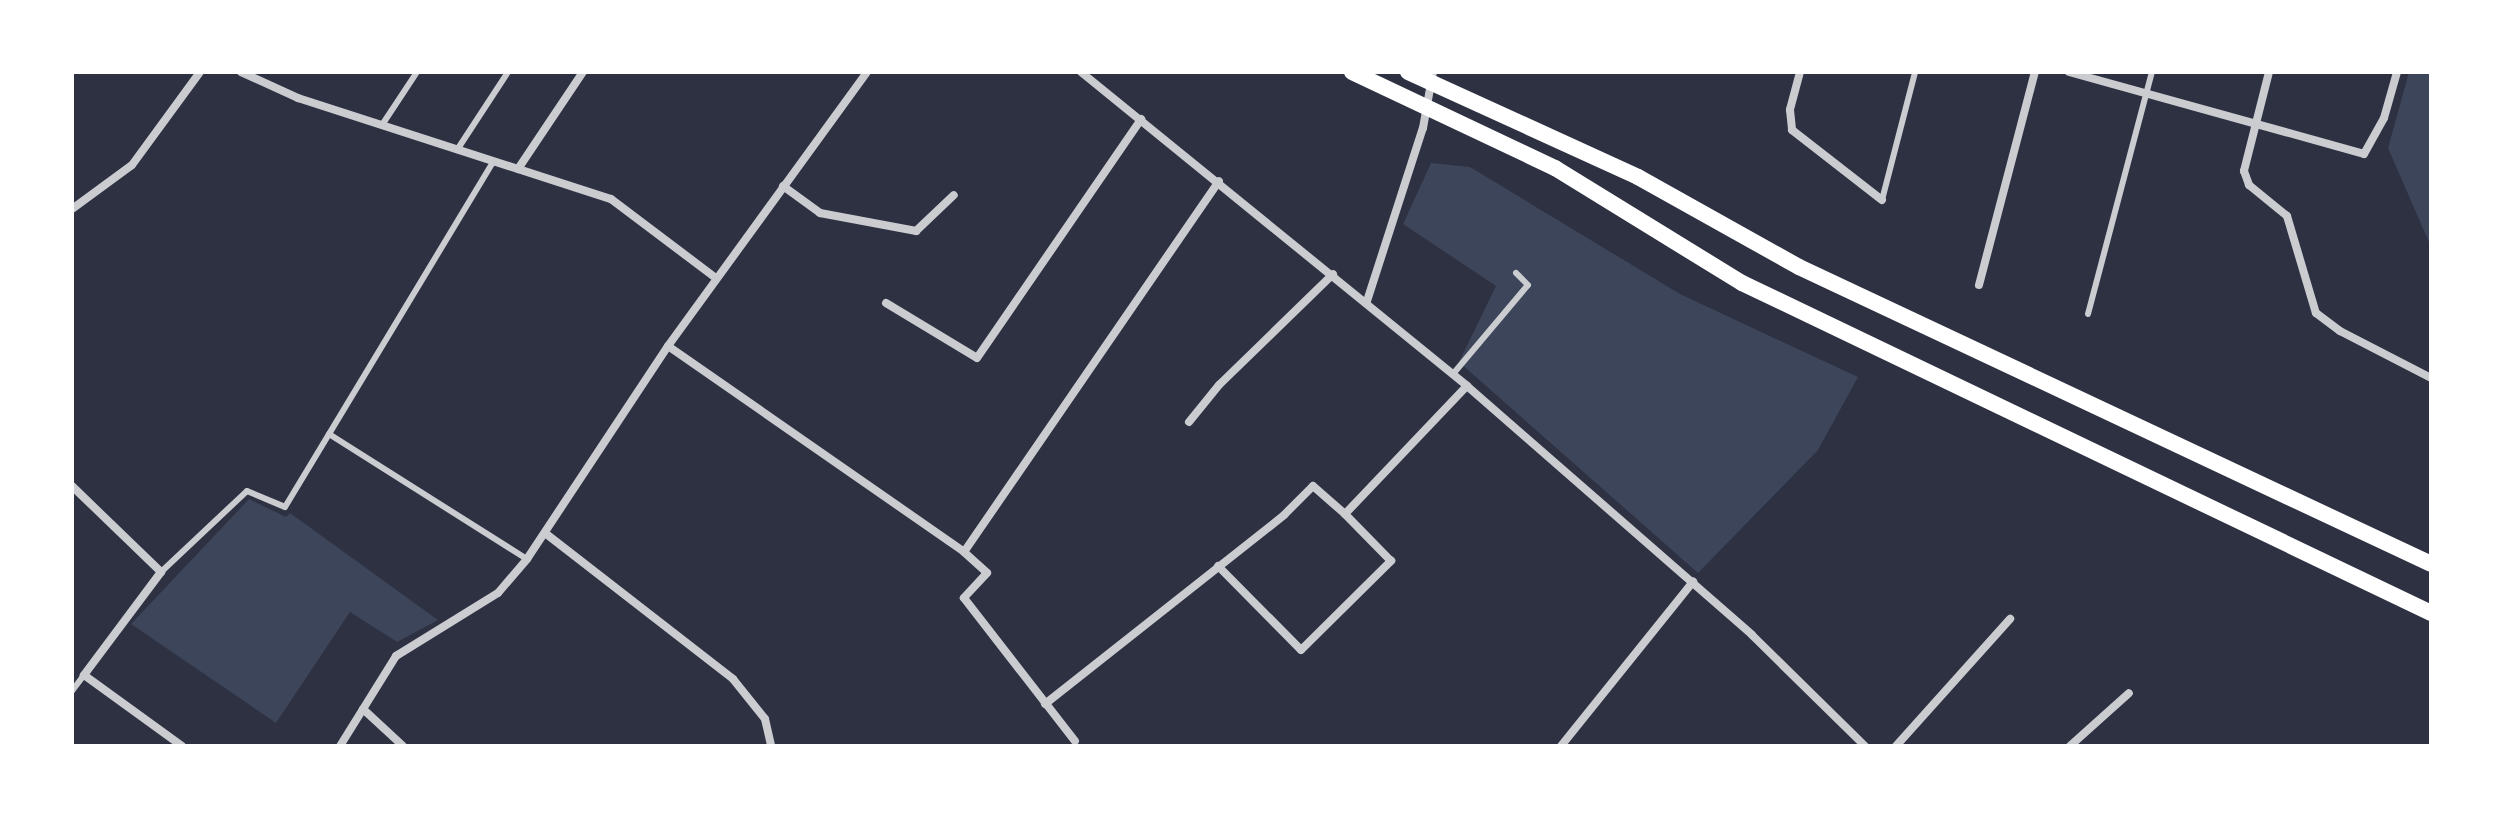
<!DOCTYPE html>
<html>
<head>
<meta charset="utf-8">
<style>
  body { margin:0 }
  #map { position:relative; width:2503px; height:818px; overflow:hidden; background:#2d3142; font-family:Lato,sans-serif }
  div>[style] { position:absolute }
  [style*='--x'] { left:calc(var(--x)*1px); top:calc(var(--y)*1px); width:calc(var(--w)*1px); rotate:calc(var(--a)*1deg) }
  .green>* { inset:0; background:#3c4559 }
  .service>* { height:6px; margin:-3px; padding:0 3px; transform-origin:3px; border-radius:3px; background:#caccd0 }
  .minor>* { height:8px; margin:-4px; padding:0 4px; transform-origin:4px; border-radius:4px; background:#caccd0 }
  .secondary>* { height:16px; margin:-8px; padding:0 8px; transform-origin:8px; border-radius:8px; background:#fff }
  span { translate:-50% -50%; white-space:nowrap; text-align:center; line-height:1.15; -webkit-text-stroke:6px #fff; paint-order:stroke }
  .frame { position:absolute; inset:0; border:74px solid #fff; pointer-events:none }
</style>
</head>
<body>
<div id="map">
  <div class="green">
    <i style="clip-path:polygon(2409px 72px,2431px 72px,2431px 247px,2388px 148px)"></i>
    <i style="clip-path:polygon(1431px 163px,1470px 167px,1680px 294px,1858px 377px,1818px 450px,1698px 573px,1459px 362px,1496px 286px,1403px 224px)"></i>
    <i style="clip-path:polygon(249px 499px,286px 517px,290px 513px,438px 620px,397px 642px,350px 612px,276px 723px,131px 624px)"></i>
  </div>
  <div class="service">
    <i style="--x:382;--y:125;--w:64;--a:-56.6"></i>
    <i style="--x:457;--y:150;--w:93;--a:-56.8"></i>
    <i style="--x:1882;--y:200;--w:132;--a:-75.5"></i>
    <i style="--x:2088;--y:314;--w:250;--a:-75.2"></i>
    <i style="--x:1453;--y:374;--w:116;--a:-49.9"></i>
    <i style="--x:1528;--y:285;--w:17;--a:-135"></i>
    <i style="--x:329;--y:434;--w:234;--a:32.3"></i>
    <i style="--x:161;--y:572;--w:118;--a:-43.3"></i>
    <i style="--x:247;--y:491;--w:41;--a:22.8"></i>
    <i style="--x:285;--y:507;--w:404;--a:-58.9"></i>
    <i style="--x:72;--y:691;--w:20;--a:-53"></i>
  </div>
  <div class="minor">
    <i style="--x:241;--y:72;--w:63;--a:24.5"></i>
    <i style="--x:298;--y:98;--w:329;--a:17.9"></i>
    <i style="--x:611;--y:199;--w:131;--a:37"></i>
    <i style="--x:1081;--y:72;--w:498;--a:39.1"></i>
    <i style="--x:1467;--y:386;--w:378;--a:41.1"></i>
    <i style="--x:1752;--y:635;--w:158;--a:44.5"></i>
    <i style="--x:1800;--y:72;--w:39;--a:105"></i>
    <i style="--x:1790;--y:110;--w:20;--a:84"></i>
    <i style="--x:1792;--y:130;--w:114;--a:37.9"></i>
    <i style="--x:2069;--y:72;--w:306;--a:15.5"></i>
    <i style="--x:2364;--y:154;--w:41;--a:-60.9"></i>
    <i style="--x:2384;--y:118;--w:48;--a:-74.2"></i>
    <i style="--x:2269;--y:72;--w:102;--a:104.2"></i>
    <i style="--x:2244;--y:171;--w:15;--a:70"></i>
    <i style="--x:2249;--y:185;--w:49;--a:39.2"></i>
    <i style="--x:2287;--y:216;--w:101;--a:73.4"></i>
    <i style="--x:2316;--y:313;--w:30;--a:37"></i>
    <i style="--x:2340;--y:331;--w:102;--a:27.3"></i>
    <i style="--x:518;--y:169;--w:117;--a:-56.2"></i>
    <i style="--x:783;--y:186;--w:46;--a:36.1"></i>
    <i style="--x:820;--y:213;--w:98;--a:10.6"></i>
    <i style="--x:916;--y:231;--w:52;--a:-43.5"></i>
    <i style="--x:72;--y:209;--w:74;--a:-36.3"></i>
    <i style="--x:132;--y:165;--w:115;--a:-53.8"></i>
    <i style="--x:1979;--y:285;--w:220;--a:-75.3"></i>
    <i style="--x:1367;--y:301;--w:182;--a:-72.1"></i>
    <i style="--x:1423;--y:128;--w:57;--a:-79.9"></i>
    <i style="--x:886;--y:303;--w:106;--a:31.1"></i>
    <i style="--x:977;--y:358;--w:290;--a:-55.5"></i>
    <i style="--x:668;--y:346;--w:361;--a:34.8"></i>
    <i style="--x:964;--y:552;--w:450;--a:-55.5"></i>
    <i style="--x:1189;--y:422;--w:48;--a:-51"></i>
    <i style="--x:1219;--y:385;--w:159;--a:-44.2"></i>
    <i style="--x:72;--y:486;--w:124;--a:44"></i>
    <i style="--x:161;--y:572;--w:129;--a:126.8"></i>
    <i style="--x:84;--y:675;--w:121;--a:35.9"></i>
    <i style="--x:545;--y:533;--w:238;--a:37.8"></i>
    <i style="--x:733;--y:679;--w:51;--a:51.3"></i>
    <i style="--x:765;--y:719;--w:28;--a:77"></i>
    <i style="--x:964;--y:552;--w:31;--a:42"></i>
    <i style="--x:987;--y:573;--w:34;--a:133"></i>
    <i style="--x:964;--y:598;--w:181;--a:52.2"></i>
    <i style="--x:1218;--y:566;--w:118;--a:45.3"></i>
    <i style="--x:1301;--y:650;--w:127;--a:-44.7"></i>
    <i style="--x:1391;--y:561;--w:66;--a:-134.4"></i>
    <i style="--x:1045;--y:704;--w:305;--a:-38.3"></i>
    <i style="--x:1284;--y:515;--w:41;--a:-45"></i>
    <i style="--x:1313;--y:486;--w:43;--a:41.2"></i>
    <i style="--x:1345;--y:514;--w:177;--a:-46.4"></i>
    <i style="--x:363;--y:709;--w:54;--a:42.8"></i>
    <i style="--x:340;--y:746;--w:106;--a:-58.1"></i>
    <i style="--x:396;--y:656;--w:120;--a:-31.7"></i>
    <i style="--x:498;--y:593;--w:45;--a:-49.5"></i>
    <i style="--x:527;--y:559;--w:255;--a:-56.5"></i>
    <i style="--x:668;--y:346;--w:339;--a:-54"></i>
    <i style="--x:1561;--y:746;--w:211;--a:-51.2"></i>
    <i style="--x:1896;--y:746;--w:171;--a:-48.1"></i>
    <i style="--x:2070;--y:746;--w:79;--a:-41.9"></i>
  </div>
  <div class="secondary">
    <i style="--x:1352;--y:72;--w:225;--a:25.3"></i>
    <i style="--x:1555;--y:168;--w:220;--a:31.6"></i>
    <i style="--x:1742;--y:283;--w:764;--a:25.59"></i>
    <i style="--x:1408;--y:72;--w:253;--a:24.5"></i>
    <i style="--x:1638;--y:177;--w:184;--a:29.2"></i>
    <i style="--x:1799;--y:267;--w:698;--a:25.17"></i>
  </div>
  <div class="frame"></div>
</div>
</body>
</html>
